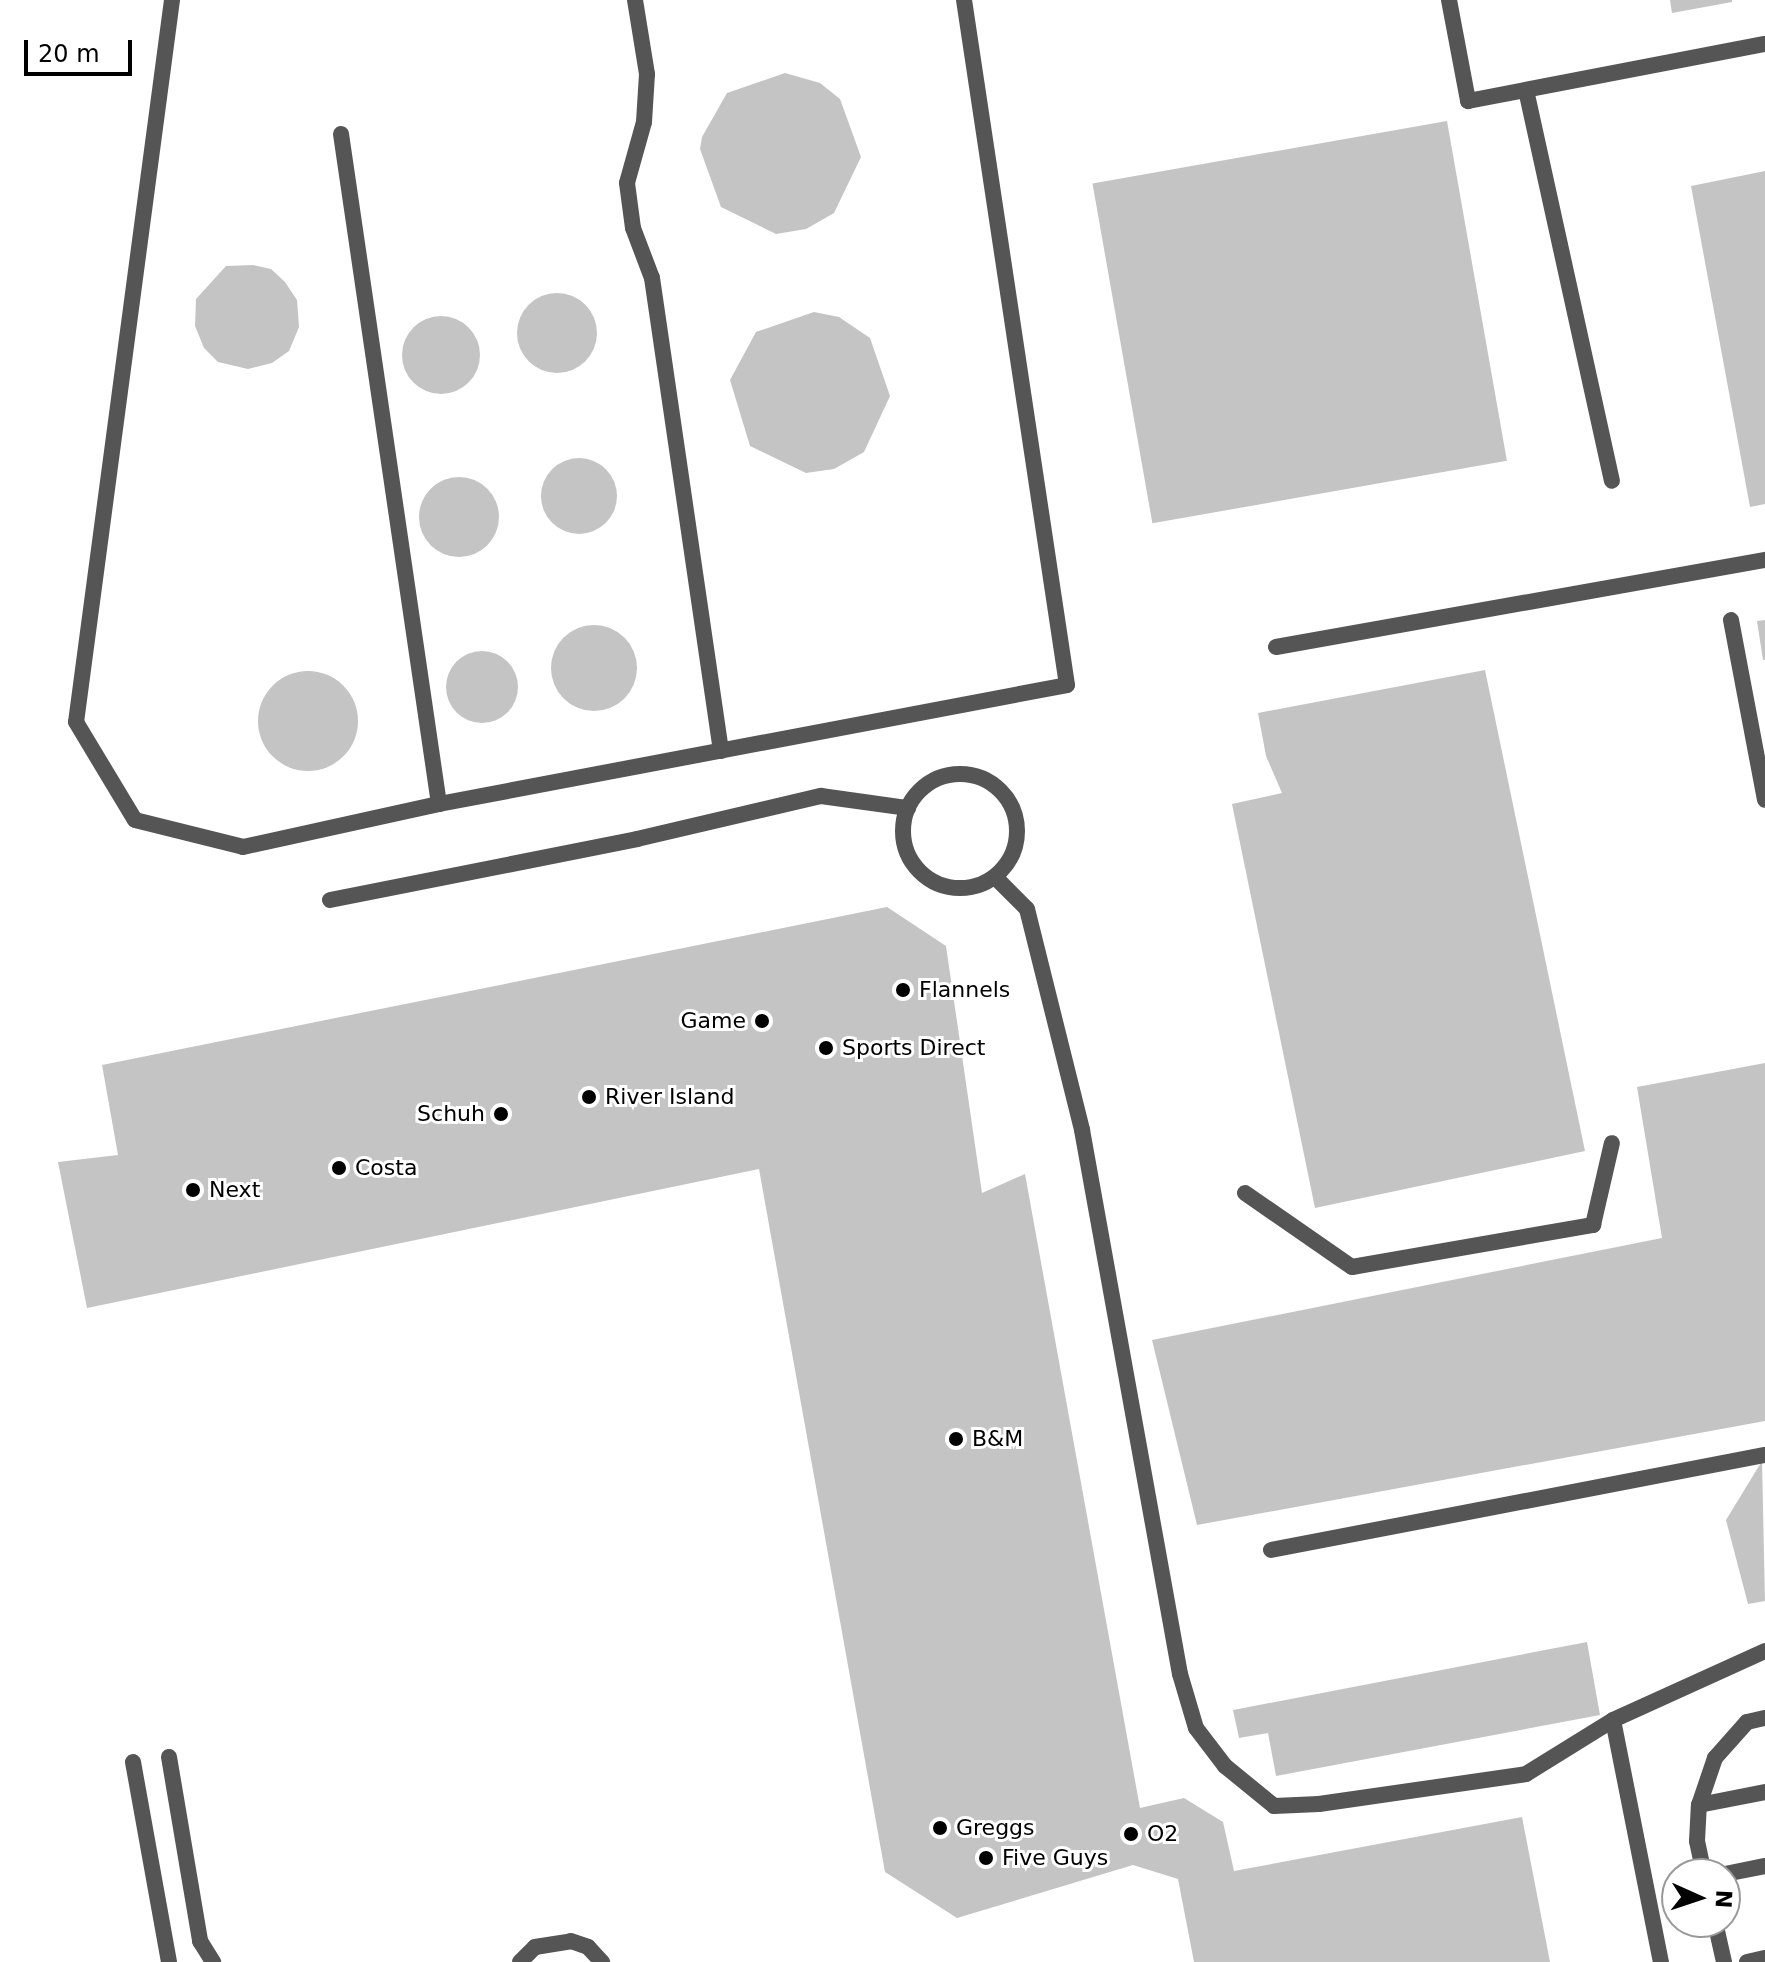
<!DOCTYPE html>
<html>
<head>
<meta charset="utf-8">
<style>
  body { margin:0 }
  #map { position:relative; width:1765px; height:1962px; overflow:hidden; background:#fff; font-family:"DejaVu Sans",sans-serif }
  div>[style] { position:absolute }
  [style*='--x'] { left:calc(var(--x)*1px); top:calc(var(--y)*1px); width:calc(var(--w)*1px); rotate:calc(var(--a)*1deg) }
  .building>* { inset:0; background:#c4c4c4; transform-origin:0 0 }
  .round { border-radius:50% }
  .lane>* { height:16px; margin:-8px; padding:0 8px; transform-origin:8px; border-radius:8px; background:#555 }
  .lane>.ring { margin:-8px; padding:0; box-sizing:content-box; background:none; border:16px solid #555; border-radius:50% }
  .dots>* { width:22px; height:22px; translate:-50% -50%; box-sizing:border-box; border:4px solid #fff; border-radius:50% }
  span { translate:-50% -50%; white-space:nowrap; text-align:center; line-height:1.15; -webkit-text-stroke:6px #fff; paint-order:stroke }
  .poi-label { font-size:22px; color:#000 }
  .left { translate:0 -50%; text-align:left }
  .right { translate:-100% -50%; text-align:right }
  .north { position:absolute; left:1661px; top:1858px; width:80px; height:80px; box-sizing:border-box; background:#fff; border:2px solid #999; border-radius:50%; rotate:93deg; font-size:22px; font-weight:700; line-height:32px; text-align:center; color:#000 }
  .north::after { content:''; display:block; margin:auto; width:28px; height:36px; background:#000; clip-path:polygon(50% 0,100% 100%,50% 72%,0 100%) }
  .scale { position:absolute; left:24px; top:40px; width:108px; height:36px; box-sizing:border-box; border:4px solid #000; border-top:0; padding-left:10px; font-size:24px; line-height:28px; white-space:nowrap; color:#000; -webkit-text-stroke:6px #fff; paint-order:stroke }
</style>
</head>
<body>
<div id="map">
  <div class="building">
    <i style="clip-path:polygon(1670px 0,1732px 0,1732px 2px,1672px 13px)"></i>
    <i style="clip-path:polygon(785px 73px,820px 83px,840px 99px,861px 157px,834px 213px,806px 229px,776px 234px,721px 207px,700px 149px,702px 137px,727px 93px)"></i>
    <i style="left:1447px;top:121px;width:345px;height:360px;rotate:80deg"></i>
    <i style="clip-path:polygon(1765px 171px,1765px 504px,1750px 507px,1691px 186px)"></i>
    <i style="clip-path:polygon(253px 265px,271px 269px,285px 282px,297px 300px,299px 327px,289px 351px,272px 363px,248px 369px,218px 362px,204px 348px,195px 326px,196px 299px,226px 266px)"></i>
    <i class="round" style="left:517px;top:293px;width:80px;height:80px"></i>
    <i style="clip-path:polygon(814px 312px,839px 317px,870px 338px,890px 396px,864px 452px,834px 469px,806px 473px,750px 446px,730px 380px,756px 332px)"></i>
    <i class="round" style="left:402px;top:316px;width:78px;height:78px"></i>
    <i class="round" style="left:541px;top:458px;width:76px;height:76px"></i>
    <i class="round" style="left:419px;top:477px;width:80px;height:80px"></i>
    <i style="clip-path:polygon(1765px 620px,1765px 660px,1763px 660px,1757px 621px)"></i>
    <i class="round" style="left:551px;top:625px;width:86px;height:86px"></i>
    <i class="round" style="left:446px;top:651px;width:72px;height:72px"></i>
    <i style="clip-path:polygon(1485px 670px,1585px 1151px,1315px 1208px,1232px 804px,1282px 793px,1266px 756px,1258px 713px)"></i>
    <i class="round" style="left:258px;top:671px;width:100px;height:100px"></i>
    <i style="clip-path:polygon(887px 907px,946px 946px,982px 1193px,1025px 1174px,1140px 1808px,1184px 1798px,1223px 1822px,1234px 1871px,1522px 1817px,1550px 1962px,1194px 1962px,1178px 1879px,1133px 1865px,957px 1918px,885px 1872px,759px 1169px,87px 1308px,58px 1162px,118px 1155px,102px 1065px)"></i>
    <i style="clip-path:polygon(1765px 1063px,1765px 1421px,1197px 1525px,1152px 1340px,1662px 1238px,1637px 1087px)"></i>
    <i style="clip-path:polygon(1762px 1461px,1765px 1601px,1748px 1604px,1726px 1520px)"></i>
    <i style="clip-path:polygon(1587px 1642px,1600px 1715px,1276px 1776px,1268px 1733px,1239px 1738px,1233px 1710px)"></i>
  </div>
  <div class="lane">
    <i style="--x:172;--y:0;--w:728;--a:97.57"></i>
    <i style="--x:76;--y:722;--w:114;--a:59"></i>
    <i style="--x:135;--y:820;--w:111;--a:14"></i>
    <i style="--x:243;--y:847;--w:201;--a:-12.4"></i>
    <i style="--x:439;--y:804;--w:639;--a:-10.73"></i>
    <i style="--x:1067;--y:685;--w:693;--a:-98.55"></i>
    <i style="--x:635;--y:0;--w:75;--a:80.8"></i>
    <i style="--x:647;--y:74;--w:48;--a:93.6"></i>
    <i style="--x:644;--y:122;--w:63;--a:105.6"></i>
    <i style="--x:627;--y:183;--w:45;--a:82.4"></i>
    <i style="--x:633;--y:228;--w:53;--a:69.2"></i>
    <i style="--x:652;--y:278;--w:478;--a:81.7"></i>
    <i style="--x:1449;--y:0;--w:103;--a:79.3"></i>
    <i style="--x:1468;--y:101;--w:302;--a:-10.9"></i>
    <i style="--x:1526;--y:90;--w:400;--a:77.6"></i>
    <i style="--x:341;--y:134;--w:677;--a:81.68"></i>
    <i style="--x:1731;--y:620;--w:183;--a:79.3"></i>
    <i style="--x:1276;--y:647;--w:497;--a:-10.1"></i>
    <i class="ring" style="left:903px;top:774px;width:98px;height:98px"></i>
    <i style="--x:995;--y:877;--w:45;--a:45"></i>
    <i style="--x:1027;--y:909;--w:228;--a:76"></i>
    <i style="--x:1082;--y:1130;--w:553;--a:79.79"></i>
    <i style="--x:1180;--y:1674;--w:56;--a:73.5"></i>
    <i style="--x:1196;--y:1728;--w:48;--a:52.7"></i>
    <i style="--x:1225;--y:1766;--w:63;--a:39.2"></i>
    <i style="--x:1274;--y:1806;--w:45;--a:-2.5"></i>
    <i style="--x:1319;--y:1804;--w:209;--a:-8.2"></i>
    <i style="--x:1526;--y:1774;--w:102;--a:-31.8"></i>
    <i style="--x:1613;--y:1720;--w:167;--a:-24.4"></i>
    <i style="--x:330;--y:900;--w:313;--a:-11.2"></i>
    <i style="--x:637;--y:839;--w:189;--a:-13.2"></i>
    <i style="--x:821;--y:796;--w:88;--a:7.9"></i>
    <i style="--x:1245;--y:1193;--w:130;--a:34.7"></i>
    <i style="--x:1352;--y:1267;--w:245;--a:-9.9"></i>
    <i style="--x:1593;--y:1225;--w:84;--a:-77"></i>
    <i style="--x:1271;--y:1550;--w:503;--a:-10.89"></i>
    <i style="--x:1613;--y:1720;--w:247;--a:78.8"></i>
    <i style="--x:169;--y:1757;--w:187;--a:80.4"></i>
    <i style="--x:200;--y:1941;--w:25;--a:58"></i>
    <i style="--x:133;--y:1762;--w:203;--a:79.8"></i>
    <i style="--x:1699;--y:1805;--w:50;--a:-71.2"></i>
    <i style="--x:1715;--y:1758;--w:48;--a:-48.4"></i>
    <i style="--x:1747;--y:1722;--w:18;--a:-13"></i>
    <i style="--x:1704;--y:1874;--w:34;--a:-102"></i>
    <i style="--x:1697;--y:1841;--w:36;--a:-87"></i>
    <i style="--x:1699;--y:1805;--w:67;--a:-11.1"></i>
    <i style="--x:1725;--y:1874;--w:41;--a:-11.3"></i>
    <i style="--x:1715;--y:1922;--w:41;--a:77.3"></i>
    <i style="--x:520;--y:1962;--w:21;--a:-45"></i>
    <i style="--x:535;--y:1947;--w:36;--a:-9"></i>
    <i style="--x:571;--y:1941;--w:18;--a:19"></i>
    <i style="--x:588;--y:1947;--w:21;--a:47"></i>
    <i style="--x:1747;--y:1962;--w:18;--a:-13"></i>
  </div>
  <div class="dots">
    <i style="left:903px;top:990px;background:#000"></i>
    <i style="left:762px;top:1021px;background:#000"></i>
    <i style="left:826px;top:1048px;background:#000"></i>
    <i style="left:589px;top:1097px;background:#000"></i>
    <i style="left:501px;top:1114px;background:#000"></i>
    <i style="left:339px;top:1168px;background:#000"></i>
    <i style="left:193px;top:1190px;background:#000"></i>
    <i style="left:956px;top:1439px;background:#000"></i>
    <i style="left:940px;top:1828px;background:#000"></i>
    <i style="left:1131px;top:1834px;background:#000"></i>
    <i style="left:986px;top:1858px;background:#000"></i>
  </div>
  <div class="poi-label">
    <span class="left" style="left:919px;top:990px">Flannels</span>
    <span class="right" style="left:746px;top:1021px">Game</span>
    <span class="left" style="left:842px;top:1048px">Sports Direct</span>
    <span class="left" style="left:605px;top:1097px">River Island</span>
    <span class="right" style="left:485px;top:1114px">Schuh</span>
    <span class="left" style="left:355px;top:1168px">Costa</span>
    <span class="left" style="left:209px;top:1190px">Next</span>
    <span class="left" style="left:972px;top:1439px">B&amp;M</span>
    <span class="left" style="left:956px;top:1828px">Greggs</span>
    <span class="left" style="left:1147px;top:1834px">O2</span>
    <span class="left" style="left:1002px;top:1858px">Five Guys</span>
  </div>
  <div class="north">N</div>
  <div class="scale">20 m</div>
</div>
</body>
</html>
